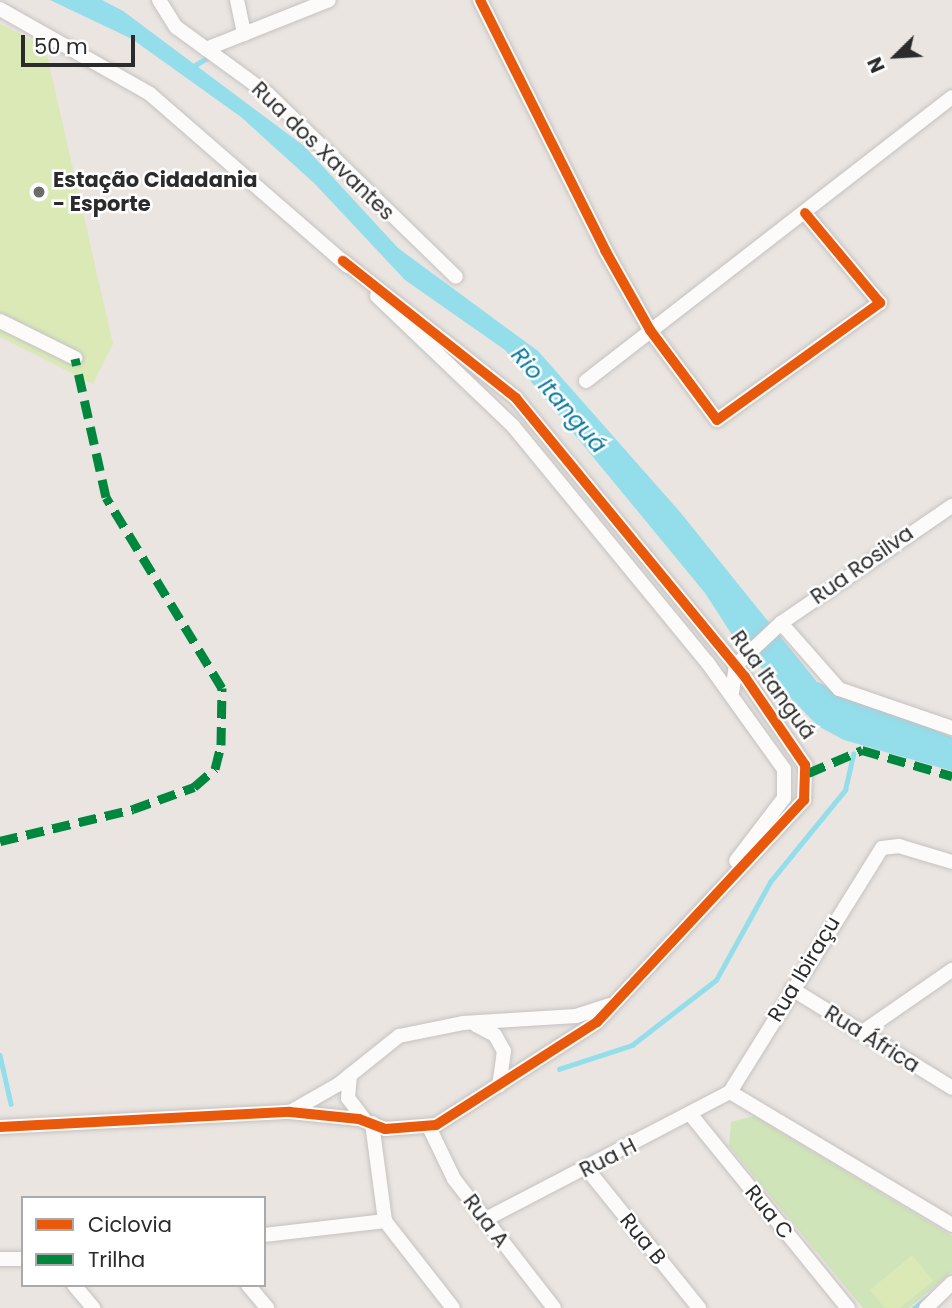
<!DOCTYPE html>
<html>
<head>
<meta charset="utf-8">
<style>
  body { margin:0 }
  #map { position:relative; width:952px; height:1308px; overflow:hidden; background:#eae5e0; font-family:Poppins,sans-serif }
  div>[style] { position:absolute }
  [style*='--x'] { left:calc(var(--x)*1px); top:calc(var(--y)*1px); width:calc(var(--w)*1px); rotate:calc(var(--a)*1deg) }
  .green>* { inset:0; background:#d0e4b9 }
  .pitch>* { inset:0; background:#dbe9b7 }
  .water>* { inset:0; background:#94ddeb }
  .stream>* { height:4.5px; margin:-2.25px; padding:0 2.25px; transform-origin:2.25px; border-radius:2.25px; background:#94ddeb }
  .roads { filter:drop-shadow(0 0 2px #c4c2c2) drop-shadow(0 0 2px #c4c2c2) }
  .street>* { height:14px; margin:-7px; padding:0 7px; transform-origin:7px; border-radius:7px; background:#fcfbfa }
  .quiet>* { height:9px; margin-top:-4.5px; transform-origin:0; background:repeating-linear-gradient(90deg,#00873e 0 18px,transparent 0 27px) }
  .cycleway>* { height:10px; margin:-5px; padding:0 5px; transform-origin:5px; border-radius:5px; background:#e8590c }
  .dots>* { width:19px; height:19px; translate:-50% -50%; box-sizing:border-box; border:4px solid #fff; border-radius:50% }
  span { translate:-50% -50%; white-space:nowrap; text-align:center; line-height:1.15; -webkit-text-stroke:5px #fff; paint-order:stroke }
  .street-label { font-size:21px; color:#2b2b2b }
  .poi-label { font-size:21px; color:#2b2b2b; font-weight:700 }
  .left { translate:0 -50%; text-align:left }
  .water-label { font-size:23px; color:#0c7a9f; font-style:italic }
  .legend { position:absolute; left:21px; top:1196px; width:245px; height:91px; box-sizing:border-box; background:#fff; border:2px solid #aaa; margin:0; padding:9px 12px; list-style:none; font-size:21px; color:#2b2b2b }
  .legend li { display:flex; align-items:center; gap:14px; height:35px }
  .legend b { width:35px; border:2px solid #aaa }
  .north { position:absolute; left:861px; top:21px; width:70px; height:70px; -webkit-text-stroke:5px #fff; paint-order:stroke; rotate:246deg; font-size:19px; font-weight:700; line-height:28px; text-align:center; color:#2b2b2b }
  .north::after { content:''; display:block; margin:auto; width:24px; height:32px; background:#2b2b2b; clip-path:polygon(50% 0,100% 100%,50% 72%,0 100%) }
  .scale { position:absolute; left:21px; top:35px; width:114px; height:32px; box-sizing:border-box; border:4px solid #2b2b2b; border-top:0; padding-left:9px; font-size:21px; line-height:24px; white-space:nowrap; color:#2b2b2b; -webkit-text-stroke:5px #fff; paint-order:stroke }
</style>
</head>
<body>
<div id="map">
  <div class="green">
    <i style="clip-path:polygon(754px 1116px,952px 1236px,952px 1272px,909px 1308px,863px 1308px,729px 1146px,731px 1122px)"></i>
  </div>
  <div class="pitch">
    <i style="clip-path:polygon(0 24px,45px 46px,113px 344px,93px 384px,0 337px)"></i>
    <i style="clip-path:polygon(912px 1255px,933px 1281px,900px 1308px,885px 1308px,870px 1290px)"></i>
  </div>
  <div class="water">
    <i style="clip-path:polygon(50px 0,102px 0,123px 11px,304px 146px,398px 248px,538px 351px,680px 512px,817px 682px,952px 737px,952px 771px,844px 740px,818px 726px,738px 644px,705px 593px,505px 350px,405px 280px,315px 184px,241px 117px,132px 39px)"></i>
  </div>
  <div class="stream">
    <i style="--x:195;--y:65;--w:20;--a:-30"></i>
    <i style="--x:0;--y:1055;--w:50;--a:77.3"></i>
    <i style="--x:559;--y:1069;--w:77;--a:-18.2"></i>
    <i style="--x:632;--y:1045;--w:106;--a:-37.7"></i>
    <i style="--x:716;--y:980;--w:112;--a:-61.1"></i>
    <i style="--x:770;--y:882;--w:119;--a:-50.8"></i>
    <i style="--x:845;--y:790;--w:37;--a:-77"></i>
    <i style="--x:914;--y:1308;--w:20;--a:-37"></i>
  </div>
  <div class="roads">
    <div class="street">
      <i style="--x:159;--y:0;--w:32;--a:58"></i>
      <i style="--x:176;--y:27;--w:114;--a:36.1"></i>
      <i style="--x:268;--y:94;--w:262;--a:44.2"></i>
      <i style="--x:237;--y:0;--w:35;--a:78"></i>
      <i style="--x:480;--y:0;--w:280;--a:63.4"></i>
      <i style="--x:605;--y:250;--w:92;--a:60.6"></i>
      <i style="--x:650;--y:330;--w:112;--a:53.3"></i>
      <i style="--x:717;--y:420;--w:201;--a:-35.7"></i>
      <i style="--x:880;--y:303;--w:117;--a:-129.8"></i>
      <i style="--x:0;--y:9;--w:172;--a:29.5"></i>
      <i style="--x:150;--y:94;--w:262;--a:41"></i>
      <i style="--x:206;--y:49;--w:132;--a:-21.7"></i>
      <i style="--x:377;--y:296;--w:188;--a:43.7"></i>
      <i style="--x:513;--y:426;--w:306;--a:50.6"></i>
      <i style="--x:707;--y:662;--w:132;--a:54.3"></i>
      <i style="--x:784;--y:769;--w:29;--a:90"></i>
      <i style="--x:784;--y:798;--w:79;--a:127.3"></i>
      <i style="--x:0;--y:321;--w:84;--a:26.3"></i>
      <i style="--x:586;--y:381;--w:463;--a:-37.8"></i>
      <i style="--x:781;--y:623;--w:88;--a:48.7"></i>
      <i style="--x:839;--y:689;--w:120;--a:19"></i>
      <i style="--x:732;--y:693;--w:28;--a:-82"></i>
      <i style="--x:736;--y:665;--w:62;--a:-43"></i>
      <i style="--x:781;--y:623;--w:207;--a:-34.4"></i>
      <i style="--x:792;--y:989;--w:188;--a:31.7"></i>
      <i style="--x:476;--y:1025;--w:21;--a:28"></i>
      <i style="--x:495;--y:1035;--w:18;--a:61"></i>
      <i style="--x:504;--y:1051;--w:35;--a:98"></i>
      <i style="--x:861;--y:1033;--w:111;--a:-34.7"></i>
      <i style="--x:350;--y:1075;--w:23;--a:95"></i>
      <i style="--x:348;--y:1098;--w:26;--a:53"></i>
      <i style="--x:730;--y:1092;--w:259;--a:30.9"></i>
      <i style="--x:290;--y:1112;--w:56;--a:-29.7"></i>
      <i style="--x:339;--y:1084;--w:77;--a:-38.7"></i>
      <i style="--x:399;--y:1036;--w:65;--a:-11.5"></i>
      <i style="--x:463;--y:1023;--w:113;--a:-3.5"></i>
      <i style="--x:576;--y:1016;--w:35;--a:-18"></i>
      <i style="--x:691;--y:1115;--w:249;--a:50.9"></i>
      <i style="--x:372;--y:1123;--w:99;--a:82.4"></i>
      <i style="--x:0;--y:1127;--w:290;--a:-3"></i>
      <i style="--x:290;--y:1112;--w:69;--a:5.8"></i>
      <i style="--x:359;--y:1119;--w:28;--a:21"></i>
      <i style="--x:385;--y:1129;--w:51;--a:-4.5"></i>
      <i style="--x:436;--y:1125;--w:191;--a:-32.6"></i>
      <i style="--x:597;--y:1022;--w:304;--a:-47"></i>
      <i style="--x:804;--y:800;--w:35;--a:-88"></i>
      <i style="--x:805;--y:765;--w:107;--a:-124.3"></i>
      <i style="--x:745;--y:677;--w:361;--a:-129.4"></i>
      <i style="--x:516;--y:398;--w:221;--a:-141.6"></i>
      <i style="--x:429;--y:1127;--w:58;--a:64.3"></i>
      <i style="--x:454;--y:1179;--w:163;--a:52.2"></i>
      <i style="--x:587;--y:1169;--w:179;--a:51.1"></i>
      <i style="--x:484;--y:1220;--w:277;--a:-27.5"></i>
      <i style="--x:730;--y:1092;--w:287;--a:-58.1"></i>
      <i style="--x:882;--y:848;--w:17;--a:-7"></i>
      <i style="--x:899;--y:846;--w:55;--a:16.8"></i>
      <i style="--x:264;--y:1235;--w:122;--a:-6.6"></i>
      <i style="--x:385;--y:1221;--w:110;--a:52"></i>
      <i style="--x:0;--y:1259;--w:23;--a:0"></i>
      <i style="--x:74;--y:1285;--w:30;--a:50"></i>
      <i style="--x:248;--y:1285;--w:30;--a:50"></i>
      <i style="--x:926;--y:1308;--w:36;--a:-44"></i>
    </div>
  </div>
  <div class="quiet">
    <i style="--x:808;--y:773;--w:59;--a:-23.1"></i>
    <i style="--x:862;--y:750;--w:94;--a:16.1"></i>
    <i style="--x:0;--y:841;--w:137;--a:-13.5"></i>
    <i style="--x:133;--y:809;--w:65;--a:-19.8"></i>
    <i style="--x:194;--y:787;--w:28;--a:-41"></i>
    <i style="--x:215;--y:769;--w:25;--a:-76"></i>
    <i style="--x:221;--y:745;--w:57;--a:-89"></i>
    <i style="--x:222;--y:688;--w:223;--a:-121.3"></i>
    <i style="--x:106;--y:497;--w:142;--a:-102.6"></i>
  </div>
  <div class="cycleway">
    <i style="--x:480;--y:0;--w:280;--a:63.4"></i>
    <i style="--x:605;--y:250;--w:92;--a:60.6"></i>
    <i style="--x:650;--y:330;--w:112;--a:53.3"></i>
    <i style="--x:717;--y:420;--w:201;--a:-35.7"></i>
    <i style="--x:880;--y:303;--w:117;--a:-129.8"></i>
    <i style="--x:0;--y:1127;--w:290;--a:-3"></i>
    <i style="--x:290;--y:1112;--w:69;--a:5.8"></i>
    <i style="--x:359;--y:1119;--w:28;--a:21"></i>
    <i style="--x:385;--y:1129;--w:51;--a:-4.5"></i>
    <i style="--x:436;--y:1125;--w:191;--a:-32.6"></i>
    <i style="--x:597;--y:1022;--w:304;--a:-47"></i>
    <i style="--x:804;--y:800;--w:35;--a:-88"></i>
    <i style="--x:805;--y:765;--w:107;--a:-124.3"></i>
    <i style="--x:745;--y:677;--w:361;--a:-129.4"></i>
    <i style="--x:516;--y:398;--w:221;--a:-141.6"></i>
  </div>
  <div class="dots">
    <i style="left:39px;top:192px;background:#6e6c6a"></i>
  </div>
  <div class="street-label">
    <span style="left:323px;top:151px;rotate:44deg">Rua dos Xavantes</span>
    <span style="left:862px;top:565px;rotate:-35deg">Rua Rosilva</span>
    <span style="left:773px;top:685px;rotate:54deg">Rua Itanguá</span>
    <span style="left:804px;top:969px;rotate:-59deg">Rua Ibiraçu</span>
    <span style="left:872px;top:1039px;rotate:32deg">Rua África</span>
    <span style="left:608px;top:1158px;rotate:-27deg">Rua H</span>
    <span style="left:769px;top:1212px;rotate:51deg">Rua C</span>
    <span style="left:486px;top:1221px;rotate:53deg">Rua A</span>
    <span style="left:643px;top:1239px;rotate:51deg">Rua B</span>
  </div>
  <div class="poi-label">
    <span class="left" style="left:53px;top:192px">Estação Cidadania<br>- Esporte</span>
  </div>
  <div class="water-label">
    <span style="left:559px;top:400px;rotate:49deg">Rio Itanguá</span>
  </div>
  <ul class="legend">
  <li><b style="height:9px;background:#e8590c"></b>Ciclovia</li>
  <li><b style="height:9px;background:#00873e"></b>Trilha</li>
  </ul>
  <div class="north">N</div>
  <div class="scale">50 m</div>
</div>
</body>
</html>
